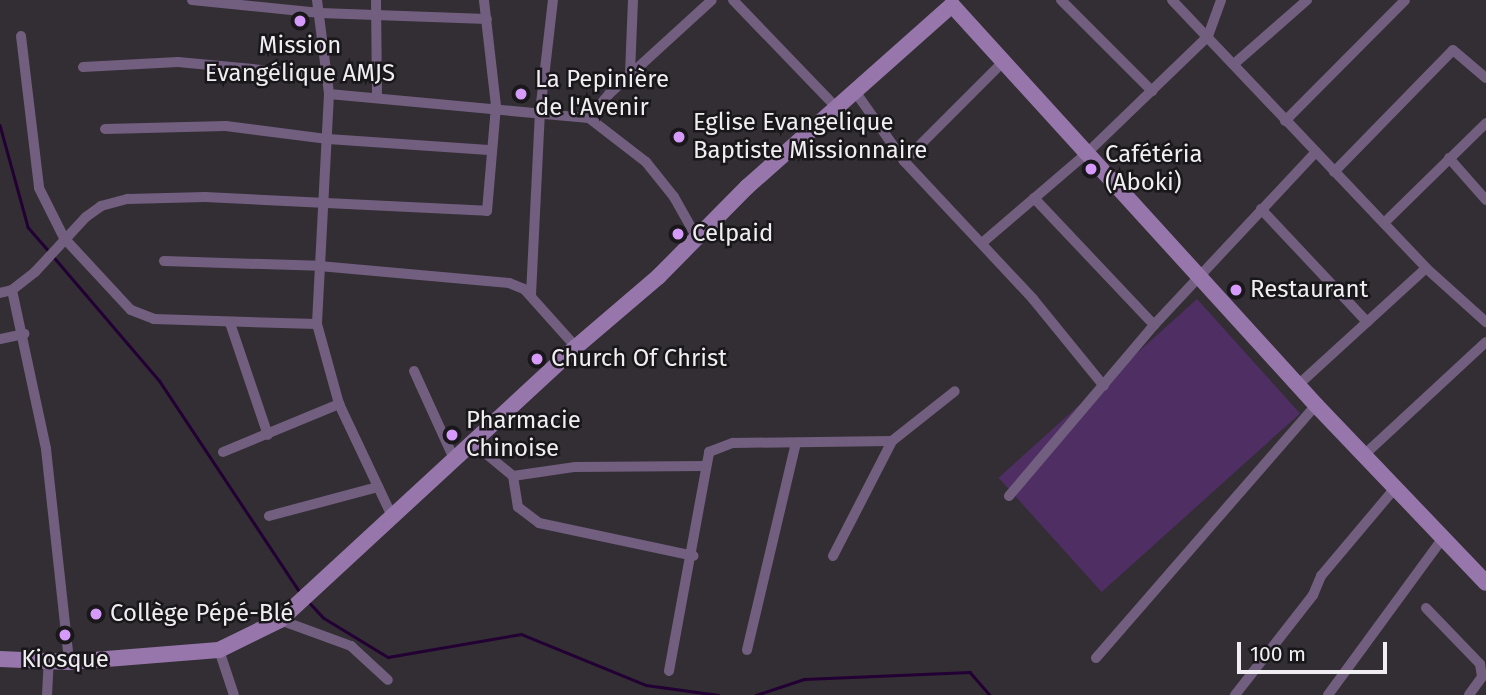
<!DOCTYPE html>
<html>
<head>
<meta charset="utf-8">
<style>
  body { margin:0 }
  #map { position:relative; width:1486px; height:695px; overflow:hidden; background:#322e34; font-family:"Fira Sans",sans-serif }
  div>[style] { position:absolute }
  [style*='--x'] { left:calc(var(--x)*1px); top:calc(var(--y)*1px); width:calc(var(--w)*1px); rotate:calc(var(--a)*1deg) }
  .green>* { inset:0; background:#4f2e63; transform-origin:0 0 }
  .stream>* { height:2.5px; margin:-1.25px; padding:0 1.25px; transform-origin:1.25px; border-radius:1.25px; background:#230034 }
  .street>* { height:10px; margin:-5px; padding:0 5px; transform-origin:5px; border-radius:5px; background:#725e7f }
  .secondary>* { height:16px; margin:-8px; padding:0 8px; transform-origin:8px; border-radius:8px; background:#9777ab }
  .dots>* { width:19px; height:19px; translate:-50% -50%; box-sizing:border-box; border:4px solid #19171a; border-radius:50% }
  span { translate:-50% -50%; white-space:nowrap; text-align:center; line-height:1.15; -webkit-text-stroke:5px #19171a; paint-order:stroke }
  .poi-label { font-size:24px; color:#f0eef2 }
  .left { translate:0 -50%; text-align:left }
  .scale { position:absolute; left:1237px; top:642px; width:150px; height:32px; box-sizing:border-box; border:4px solid #f0eef2; border-top:0; padding-left:9px; font-size:21px; line-height:24px; white-space:nowrap; color:#f0eef2; -webkit-text-stroke:5px #19171a; paint-order:stroke }
</style>
</head>
<body>
<div id="map">
  <div class="green">
    <i style="left:1197px;top:299px;width:154px;height:267px;rotate:48deg"></i>
  </div>
  <div class="stream">
    <i style="--x:0;--y:125;--w:106;--a:74.6"></i>
    <i style="--x:28;--y:227;--w:32;--a:49"></i>
    <i style="--x:53;--y:256;--w:163;--a:49.5"></i>
    <i style="--x:159;--y:380;--w:257;--a:56.4"></i>
    <i style="--x:308;--y:601;--w:23;--a:47"></i>
    <i style="--x:324;--y:618;--w:75;--a:31.4"></i>
    <i style="--x:388;--y:657;--w:135;--a:-9.8"></i>
    <i style="--x:521;--y:634;--w:135;--a:22.2"></i>
    <i style="--x:646;--y:685;--w:73;--a:7.9"></i>
    <i style="--x:756;--y:695;--w:51;--a:-18.4"></i>
    <i style="--x:804;--y:679;--w:166;--a:-2.4"></i>
    <i style="--x:970;--y:672;--w:30;--a:49"></i>
  </div>
  <div class="street">
    <i style="--x:192;--y:0;--w:129;--a:5.8"></i>
    <i style="--x:320;--y:13;--w:167;--a:2.1"></i>
    <i style="--x:317;--y:0;--w:95;--a:82.7"></i>
    <i style="--x:329;--y:94;--w:230;--a:93"></i>
    <i style="--x:317;--y:324;--w:83;--a:74.6"></i>
    <i style="--x:339;--y:404;--w:126;--a:64.7"></i>
    <i style="--x:376;--y:0;--w:98;--a:89.4"></i>
    <i style="--x:733;--y:0;--w:149;--a:46.1"></i>
    <i style="--x:1061;--y:0;--w:129;--a:45"></i>
    <i style="--x:1172;--y:0;--w:369;--a:46.5"></i>
    <i style="--x:1426;--y:268;--w:81;--a:42"></i>
    <i style="--x:21;--y:36;--w:153;--a:83.2"></i>
    <i style="--x:39;--y:188;--w:56;--a:63.4"></i>
    <i style="--x:64;--y:238;--w:98;--a:47.1"></i>
    <i style="--x:131;--y:310;--w:25;--a:21"></i>
    <i style="--x:154;--y:319;--w:163;--a:1.8"></i>
    <i style="--x:1234;--y:64;--w:97;--a:-41.2"></i>
    <i style="--x:83;--y:67;--w:95;--a:-3"></i>
    <i style="--x:178;--y:62;--w:150;--a:5.4"></i>
    <i style="--x:630;--y:74;--w:74;--a:-87.7"></i>
    <i style="--x:854;--y:90;--w:87;--a:54.8"></i>
    <i style="--x:904;--y:161;--w:141;--a:-45"></i>
    <i style="--x:329;--y:94;--w:261;--a:5.3"></i>
    <i style="--x:589;--y:118;--w:72;--a:37.7"></i>
    <i style="--x:646;--y:162;--w:45;--a:51.3"></i>
    <i style="--x:674;--y:197;--w:45;--a:60.6"></i>
    <i style="--x:589;--y:118;--w:31;--a:-50"></i>
    <i style="--x:609;--y:94;--w:139;--a:-42.4"></i>
    <i style="--x:1285;--y:121;--w:170;--a:-45.2"></i>
    <i style="--x:105;--y:129;--w:121;--a:-1.4"></i>
    <i style="--x:226;--y:126;--w:103;--a:7.3"></i>
    <i style="--x:328;--y:139;--w:161;--a:3.9"></i>
    <i style="--x:1449;--y:158;--w:56;--a:48.6"></i>
    <i style="--x:904;--y:161;--w:189;--a:46.9"></i>
    <i style="--x:1033;--y:299;--w:112;--a:50.8"></i>
    <i style="--x:1334;--y:172;--w:170;--a:-45.7"></i>
    <i style="--x:1453;--y:50;--w:43;--a:40.3"></i>
    <i style="--x:1034;--y:198;--w:175;--a:46.6"></i>
    <i style="--x:1261;--y:209;--w:155;--a:46.8"></i>
    <i style="--x:1384;--y:223;--w:143;--a:-44.4"></i>
    <i style="--x:982;--y:243;--w:138;--a:-40.6"></i>
    <i style="--x:1087;--y:153;--w:168;--a:-44"></i>
    <i style="--x:1208;--y:36;--w:38;--a:-70"></i>
    <i style="--x:164;--y:261;--w:155;--a:1.8"></i>
    <i style="--x:319;--y:266;--w:191;--a:5.1"></i>
    <i style="--x:509;--y:283;--w:16;--a:22"></i>
    <i style="--x:524;--y:289;--w:78;--a:48.1"></i>
    <i style="--x:12;--y:290;--w:163;--a:77.9"></i>
    <i style="--x:46;--y:449;--w:214;--a:83.8"></i>
    <i style="--x:0;--y:293;--w:12;--a:-14"></i>
    <i style="--x:12;--y:290;--w:29;--a:-38"></i>
    <i style="--x:35;--y:272;--w:75;--a:-47.2"></i>
    <i style="--x:86;--y:217;--w:19;--a:-36"></i>
    <i style="--x:101;--y:206;--w:28;--a:-15"></i>
    <i style="--x:128;--y:199;--w:77;--a:-1.5"></i>
    <i style="--x:205;--y:197;--w:282;--a:2.8"></i>
    <i style="--x:487;--y:211;--w:105;--a:-85.1"></i>
    <i style="--x:496;--y:106;--w:107;--a:-96.5"></i>
    <i style="--x:531;--y:295;--w:183;--a:-87.2"></i>
    <i style="--x:540;--y:112;--w:113;--a:-83.4"></i>
    <i style="--x:230;--y:323;--w:118;--a:71.3"></i>
    <i style="--x:0;--y:339;--w:25;--a:-12"></i>
    <i style="--x:414;--y:371;--w:99;--a:65.5"></i>
    <i style="--x:1298;--y:385;--w:173;--a:-42.4"></i>
    <i style="--x:473;--y:443;--w:52;--a:39.5"></i>
    <i style="--x:513;--y:476;--w:63;--a:-8.3"></i>
    <i style="--x:575;--y:467;--w:130;--a:-0.4"></i>
    <i style="--x:223;--y:452;--w:126;--a:-22.5"></i>
    <i style="--x:1364;--y:455;--w:166;--a:-42.8"></i>
    <i style="--x:513;--y:476;--w:31;--a:81"></i>
    <i style="--x:518;--y:507;--w:26;--a:37"></i>
    <i style="--x:539;--y:523;--w:158;--a:12"></i>
    <i style="--x:1009;--y:496;--w:224;--a:-49.7"></i>
    <i style="--x:1154;--y:325;--w:237;--a:-46.9"></i>
    <i style="--x:269;--y:516;--w:113;--a:-14.9"></i>
    <i style="--x:833;--y:556;--w:129;--a:-62.8"></i>
    <i style="--x:1426;--y:608;--w:78;--a:46"></i>
    <i style="--x:1480;--y:664;--w:13;--a:81"></i>
    <i style="--x:1482;--y:677;--w:22;--a:126"></i>
    <i style="--x:280;--y:620;--w:76;--a:20.1"></i>
    <i style="--x:351;--y:646;--w:50;--a:42.6"></i>
    <i style="--x:219;--y:650;--w:47;--a:71.6"></i>
    <i style="--x:747;--y:650;--w:213;--a:-76.7"></i>
    <i style="--x:1096;--y:658;--w:335;--a:-49"></i>
    <i style="--x:669;--y:671;--w:223;--a:-79.6"></i>
    <i style="--x:709;--y:452;--w:26;--a:-21"></i>
    <i style="--x:733;--y:443;--w:159;--a:-0.7"></i>
    <i style="--x:892;--y:441;--w:80;--a:-38.4"></i>
    <i style="--x:47;--y:695;--w:33;--a:-87"></i>
    <i style="--x:1235;--y:695;--w:127;--a:-52"></i>
    <i style="--x:1313;--y:595;--w:21;--a:-67"></i>
    <i style="--x:1321;--y:576;--w:115;--a:-49.9"></i>
    <i style="--x:1328;--y:695;--w:195;--a:-53.8"></i>
  </div>
  <div class="secondary">
    <i style="--x:0;--y:659;--w:69;--a:2.5"></i>
    <i style="--x:69;--y:662;--w:150;--a:-4.6"></i>
    <i style="--x:219;--y:650;--w:68;--a:-26.2"></i>
    <i style="--x:280;--y:620;--w:403;--a:-42.7"></i>
    <i style="--x:576;--y:347;--w:108;--a:-40.5"></i>
    <i style="--x:658;--y:277;--w:127;--a:-45.3"></i>
    <i style="--x:747;--y:187;--w:274;--a:-41.6"></i>
    <i style="--x:952;--y:5;--w:541;--a:47.7"></i>
    <i style="--x:1316;--y:405;--w:246;--a:46.3"></i>
  </div>
  <div class="dots">
    <i style="left:300px;top:21px;background:#d69bfa"></i>
    <i style="left:521px;top:94px;background:#d69bfa"></i>
    <i style="left:679px;top:137px;background:#d69bfa"></i>
    <i style="left:1091px;top:169px;background:#d69bfa"></i>
    <i style="left:678px;top:234px;background:#d69bfa"></i>
    <i style="left:1236px;top:290px;background:#d69bfa"></i>
    <i style="left:537px;top:359px;background:#d69bfa"></i>
    <i style="left:452px;top:435px;background:#d69bfa"></i>
    <i style="left:96px;top:614px;background:#d69bfa"></i>
    <i style="left:65px;top:635px;background:#d69bfa"></i>
  </div>
  <div class="poi-label">
    <span style="left:300px;top:60px">Mission<br>Evangélique AMJS</span>
    <span class="left" style="left:535px;top:94px">La Pepinière<br>de l'Avenir</span>
    <span class="left" style="left:693px;top:137px">Eglise Evangelique<br>Baptiste Missionnaire</span>
    <span class="left" style="left:1105px;top:169px">Cafétéria<br>(Aboki)</span>
    <span class="left" style="left:692px;top:234px">Celpaid</span>
    <span class="left" style="left:1250px;top:290px">Restaurant</span>
    <span class="left" style="left:551px;top:359px">Church Of Christ</span>
    <span class="left" style="left:466px;top:435px">Pharmacie<br>Chinoise</span>
    <span class="left" style="left:110px;top:614px">Collège Pépé-Blé</span>
    <span style="left:65px;top:660px">Kiosque</span>
  </div>
  <div class="scale">100 m</div>
</div>
</body>
</html>
